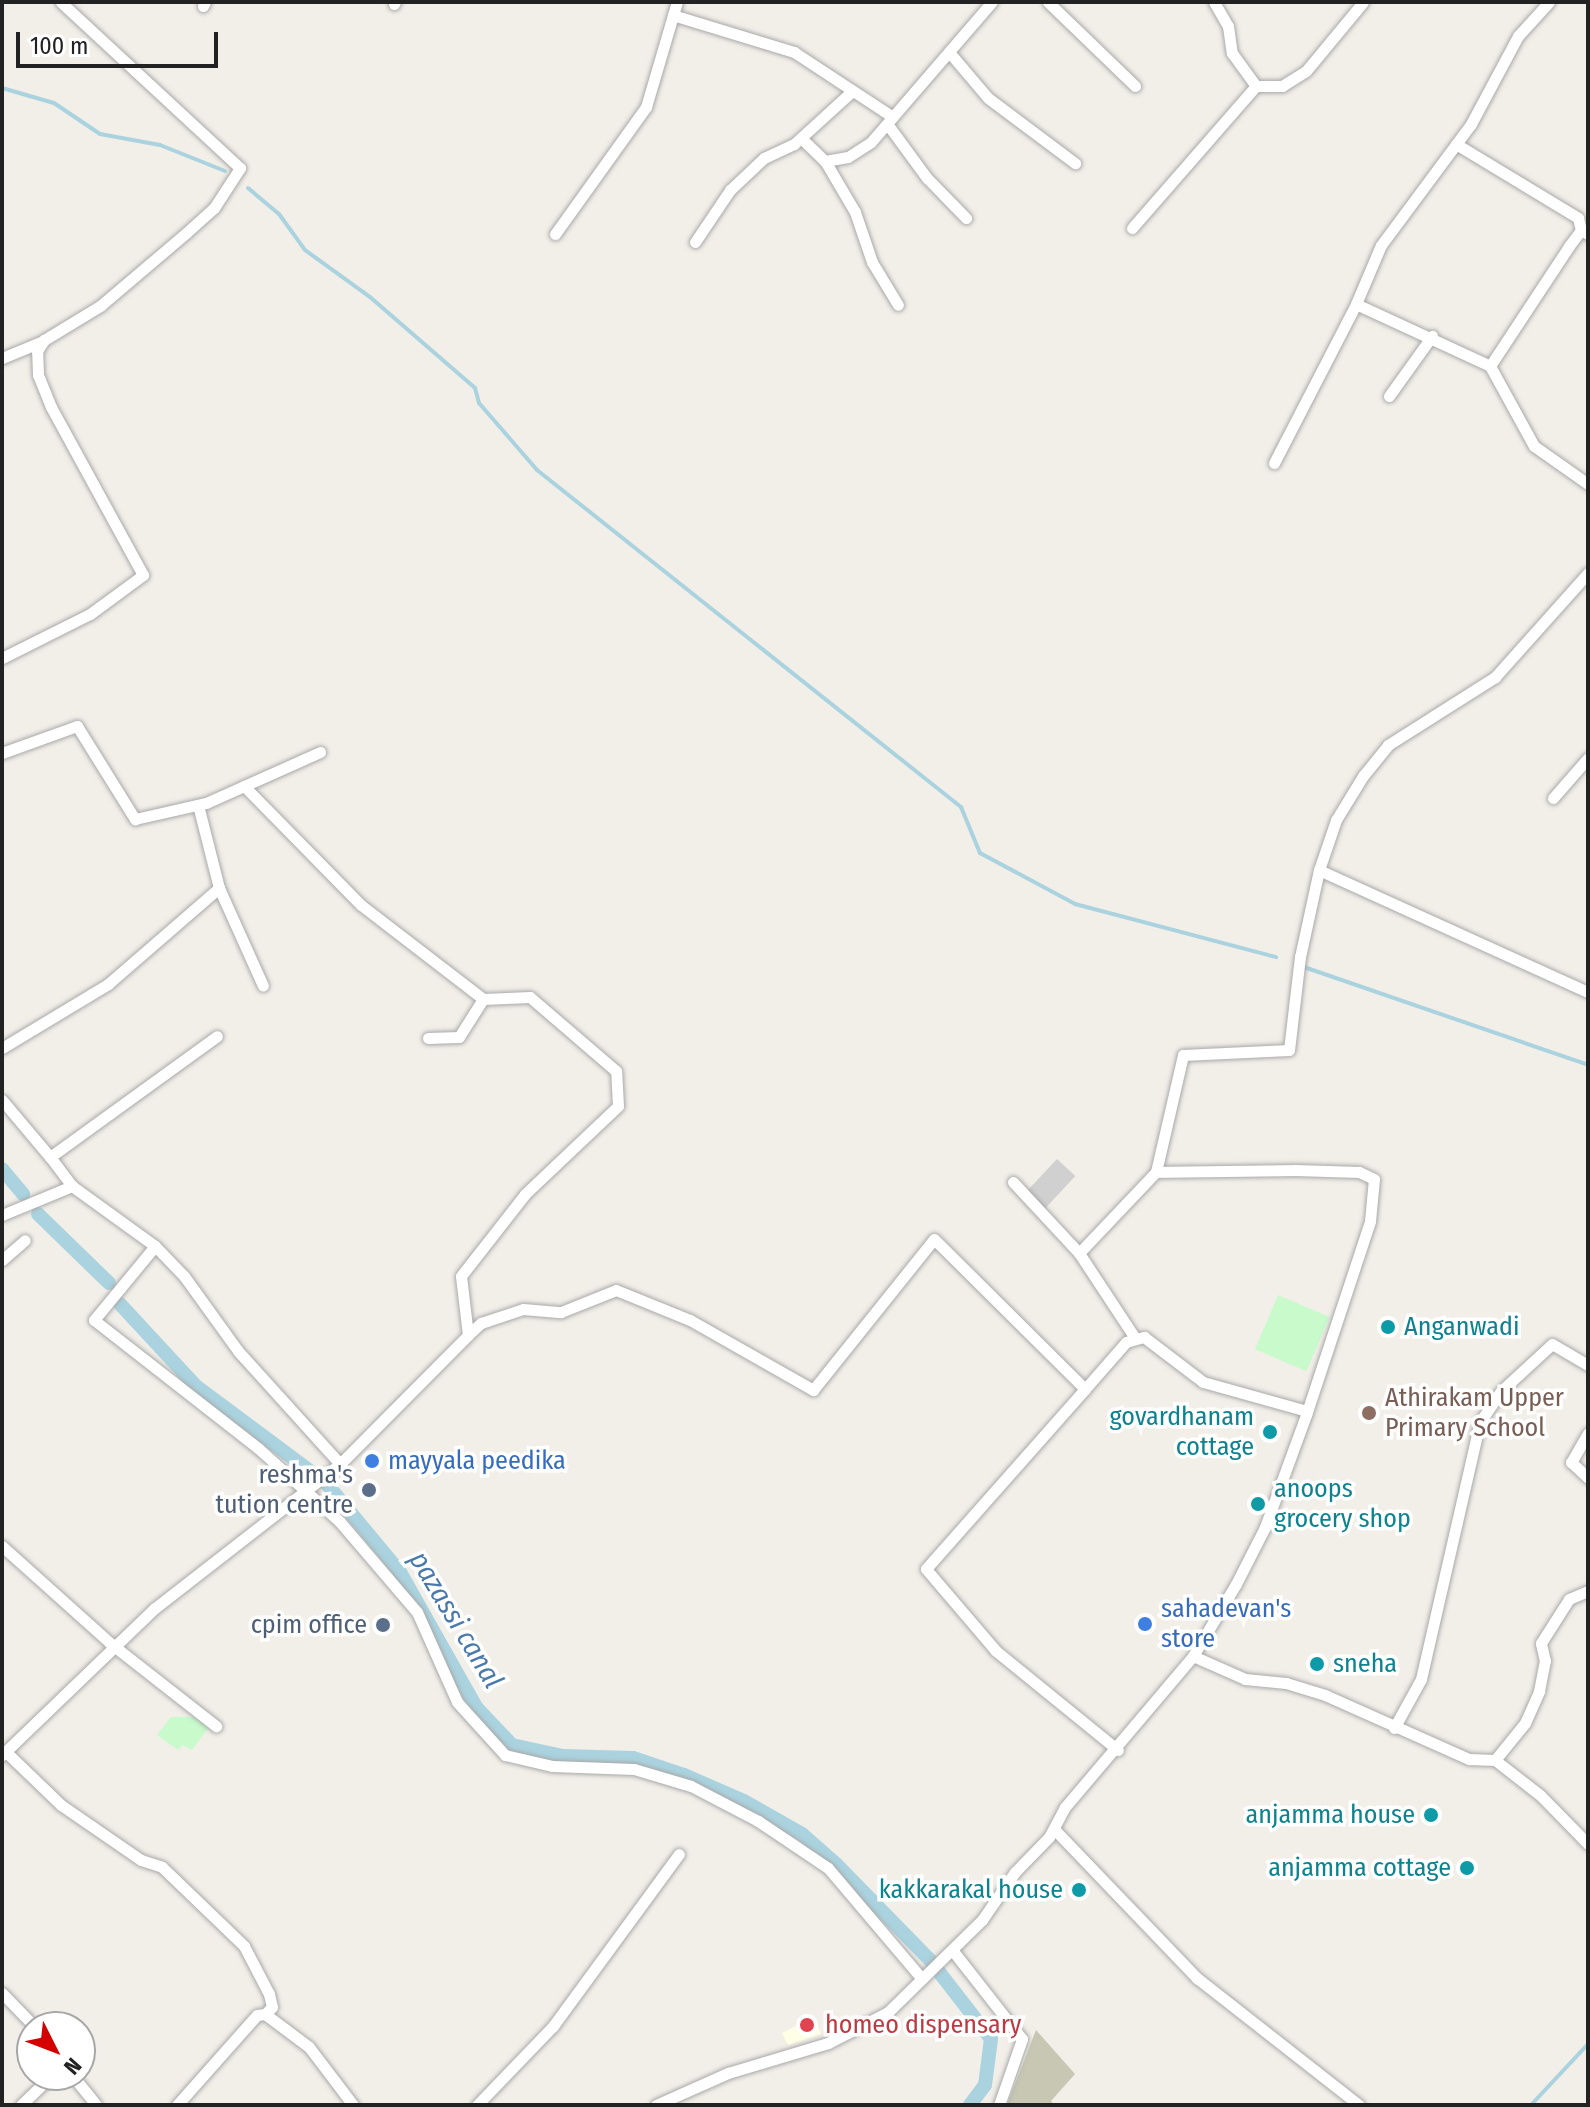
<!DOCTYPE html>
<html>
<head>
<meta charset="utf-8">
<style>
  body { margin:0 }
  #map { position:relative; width:1590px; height:2107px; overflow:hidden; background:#f2efe9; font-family:"Fira Sans Condensed",sans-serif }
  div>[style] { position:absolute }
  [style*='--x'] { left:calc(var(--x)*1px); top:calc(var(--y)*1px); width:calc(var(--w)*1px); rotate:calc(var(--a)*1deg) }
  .education>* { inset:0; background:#ffffe5 }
  .religious>* { inset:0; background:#d0d0d0; transform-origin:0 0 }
  .construction>* { inset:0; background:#c7c7b4 }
  .park>* { inset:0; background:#c8facc; transform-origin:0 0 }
  .stream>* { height:4px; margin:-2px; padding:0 2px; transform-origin:2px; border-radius:2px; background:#aad3df }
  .canal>* { height:14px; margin:-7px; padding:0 7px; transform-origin:7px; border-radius:7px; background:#aad3df }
  .roads { filter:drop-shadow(0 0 2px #a9a9a9) drop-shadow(0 0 2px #a9a9a9) }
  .minor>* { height:11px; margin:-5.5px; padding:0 5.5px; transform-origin:5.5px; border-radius:5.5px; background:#fff }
  .dots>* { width:22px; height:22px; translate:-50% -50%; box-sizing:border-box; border:4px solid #fff; border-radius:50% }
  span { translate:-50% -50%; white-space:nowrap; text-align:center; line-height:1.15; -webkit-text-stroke:7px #fff; paint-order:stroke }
  .culture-label { font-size:26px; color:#0d838f }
  .left { translate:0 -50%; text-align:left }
  .right { translate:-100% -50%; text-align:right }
  .education-label { font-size:26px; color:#785e54 }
  .shop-label { font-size:26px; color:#366cbe }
  .service-label { font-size:26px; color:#4e5e75 }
  .health-label { font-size:26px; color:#be3a42 }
  .water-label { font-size:28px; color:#4a7aab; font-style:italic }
  .frame { position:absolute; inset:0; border:4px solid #222; pointer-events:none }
  .north { position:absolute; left:16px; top:2011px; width:80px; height:80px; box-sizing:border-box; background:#fff; border:2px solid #a7a7a7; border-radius:50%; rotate:132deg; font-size:22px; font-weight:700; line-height:32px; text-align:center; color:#222 }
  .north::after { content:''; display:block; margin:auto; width:28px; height:36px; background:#d40000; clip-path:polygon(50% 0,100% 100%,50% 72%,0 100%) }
  .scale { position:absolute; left:16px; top:32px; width:202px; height:36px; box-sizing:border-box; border:4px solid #222; border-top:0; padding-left:10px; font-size:24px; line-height:28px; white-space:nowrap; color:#222; -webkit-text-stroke:6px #fff; paint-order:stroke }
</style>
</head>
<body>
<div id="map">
  <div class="education">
    <i style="clip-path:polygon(814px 2017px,821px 2034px,788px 2045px,782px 2033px)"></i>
  </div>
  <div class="religious">
    <i style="left:1057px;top:1159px;width:25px;height:47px;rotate:43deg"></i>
  </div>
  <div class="construction">
    <i style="clip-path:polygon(1036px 2030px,1075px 2074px,1051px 2101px,1054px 2105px,1007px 2105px)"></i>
  </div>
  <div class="park">
    <i style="left:1278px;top:1295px;width:56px;height:59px;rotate:23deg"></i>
    <i style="clip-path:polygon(171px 1717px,203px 1717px,209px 1727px,192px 1750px,183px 1745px,178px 1750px,157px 1735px)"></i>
  </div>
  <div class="stream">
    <i style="--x:2;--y:88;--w:54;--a:16.1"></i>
    <i style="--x:54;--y:103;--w:55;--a:34"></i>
    <i style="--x:100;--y:134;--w:61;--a:10.4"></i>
    <i style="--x:160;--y:145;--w:70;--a:21.8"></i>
    <i style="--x:248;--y:188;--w:40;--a:40"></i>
    <i style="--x:279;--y:214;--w:44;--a:54.2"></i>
    <i style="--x:305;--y:250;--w:80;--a:35.9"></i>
    <i style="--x:370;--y:297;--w:139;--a:40.9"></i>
    <i style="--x:475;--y:388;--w:16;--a:75"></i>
    <i style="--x:479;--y:403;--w:89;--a:49.1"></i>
    <i style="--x:537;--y:470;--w:542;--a:38.48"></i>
    <i style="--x:961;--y:807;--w:50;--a:67.6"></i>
    <i style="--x:980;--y:853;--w:108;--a:28.2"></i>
    <i style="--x:1075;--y:904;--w:208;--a:14.8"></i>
    <i style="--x:1301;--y:966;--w:304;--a:19"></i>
    <i style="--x:1531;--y:2105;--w:83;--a:-46.9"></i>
  </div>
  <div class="canal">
    <i style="--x:2;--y:1169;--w:33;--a:50"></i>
    <i style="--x:38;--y:1214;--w:99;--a:44.2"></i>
    <i style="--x:120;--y:1304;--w:112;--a:47.2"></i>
    <i style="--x:196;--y:1386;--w:162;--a:36.7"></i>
    <i style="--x:326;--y:1483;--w:116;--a:50.3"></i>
    <i style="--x:400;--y:1572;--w:155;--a:60.6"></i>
    <i style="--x:476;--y:1707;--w:52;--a:46.5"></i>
    <i style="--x:512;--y:1745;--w:52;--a:12.2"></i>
    <i style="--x:563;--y:1756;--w:70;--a:1.6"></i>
    <i style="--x:633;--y:1758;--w:54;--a:18.4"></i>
    <i style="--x:684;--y:1775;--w:65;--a:23.4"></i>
    <i style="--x:744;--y:1801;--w:67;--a:29.6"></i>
    <i style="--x:802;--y:1834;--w:45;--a:41.4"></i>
    <i style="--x:836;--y:1864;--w:133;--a:45.6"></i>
    <i style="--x:929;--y:1959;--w:101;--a:52.2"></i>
    <i style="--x:991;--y:2039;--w:46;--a:97.4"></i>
    <i style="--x:985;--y:2085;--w:25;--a:127"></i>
  </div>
  <div class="roads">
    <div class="minor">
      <i style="--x:1048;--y:2;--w:121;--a:44"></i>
      <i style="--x:1214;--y:2;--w:28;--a:60"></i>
      <i style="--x:1228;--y:26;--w:27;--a:82"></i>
      <i style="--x:1232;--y:53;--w:41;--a:54"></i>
      <i style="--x:1256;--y:86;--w:26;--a:0"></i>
      <i style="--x:1282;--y:86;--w:28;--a:-32"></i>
      <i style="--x:1306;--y:71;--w:89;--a:-50.4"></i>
      <i style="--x:1549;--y:2;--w:46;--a:132.4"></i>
      <i style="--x:1518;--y:36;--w:100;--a:118.1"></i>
      <i style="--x:1471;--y:124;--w:151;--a:126.6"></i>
      <i style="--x:1381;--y:245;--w:64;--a:113"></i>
      <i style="--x:1356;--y:304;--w:148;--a:24.8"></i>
      <i style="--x:1490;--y:366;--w:91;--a:61.2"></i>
      <i style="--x:1534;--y:446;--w:66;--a:35.1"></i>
      <i style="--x:394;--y:4;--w:2;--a:-63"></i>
      <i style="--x:203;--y:6;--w:4;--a:-63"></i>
      <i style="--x:673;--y:15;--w:127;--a:17"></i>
      <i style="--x:794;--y:52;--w:118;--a:33.3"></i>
      <i style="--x:949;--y:52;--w:60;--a:49.7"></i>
      <i style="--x:988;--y:98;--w:109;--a:36.8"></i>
      <i style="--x:888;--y:125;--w:66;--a:53.7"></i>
      <i style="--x:927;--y:178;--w:56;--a:45.7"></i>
      <i style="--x:801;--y:138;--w:33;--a:44"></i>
      <i style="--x:825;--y:161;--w:23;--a:-10"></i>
      <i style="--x:848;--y:157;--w:27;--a:-33"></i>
      <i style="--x:871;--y:142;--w:185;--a:-49.2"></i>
      <i style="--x:1456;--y:144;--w:143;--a:31.2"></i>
      <i style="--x:1578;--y:218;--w:12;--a:76"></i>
      <i style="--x:825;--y:161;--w:59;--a:59.5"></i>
      <i style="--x:855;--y:212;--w:53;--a:71.2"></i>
      <i style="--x:872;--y:262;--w:50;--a:58.8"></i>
      <i style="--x:1132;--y:228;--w:189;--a:-48.9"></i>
      <i style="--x:555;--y:234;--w:156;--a:-54.4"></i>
      <i style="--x:646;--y:107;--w:109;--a:-73.6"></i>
      <i style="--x:695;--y:242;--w:63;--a:-56.1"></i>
      <i style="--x:730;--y:190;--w:47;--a:-43.3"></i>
      <i style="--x:764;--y:158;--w:33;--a:-25"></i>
      <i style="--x:794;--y:144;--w:76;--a:-42.3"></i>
      <i style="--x:2;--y:358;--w:44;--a:-22.5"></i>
      <i style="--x:1490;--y:366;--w:144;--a:-56.6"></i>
      <i style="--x:1569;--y:246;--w:20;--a:-53"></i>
      <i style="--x:1581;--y:230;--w:8;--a:30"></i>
      <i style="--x:1389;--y:396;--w:74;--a:-54.4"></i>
      <i style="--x:1274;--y:463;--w:179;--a:-62.7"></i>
      <i style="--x:2;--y:658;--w:98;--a:-26.6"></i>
      <i style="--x:90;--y:614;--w:66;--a:-36.3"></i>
      <i style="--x:143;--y:575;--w:192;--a:-118.7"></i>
      <i style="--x:51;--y:407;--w:35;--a:-112"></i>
      <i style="--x:38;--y:375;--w:24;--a:-92"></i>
      <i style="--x:37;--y:351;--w:13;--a:-58"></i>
      <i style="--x:44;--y:340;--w:66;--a:-31.3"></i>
      <i style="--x:100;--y:306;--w:113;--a:-40.3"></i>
      <i style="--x:186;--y:233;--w:38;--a:-42"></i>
      <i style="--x:214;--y:208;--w:48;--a:-57"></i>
      <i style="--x:240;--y:168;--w:244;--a:-137.2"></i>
      <i style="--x:2;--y:753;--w:80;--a:-19.8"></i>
      <i style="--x:77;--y:726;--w:110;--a:58.1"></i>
      <i style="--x:135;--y:819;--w:73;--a:-12.7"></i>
      <i style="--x:206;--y:803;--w:125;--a:-24.1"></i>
      <i style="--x:244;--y:786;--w:167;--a:45.5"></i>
      <i style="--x:361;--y:905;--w:154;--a:37.6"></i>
      <i style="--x:483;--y:999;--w:45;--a:122.3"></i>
      <i style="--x:459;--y:1037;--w:31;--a:178"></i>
      <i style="--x:1553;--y:798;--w:53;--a:-48.8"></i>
      <i style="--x:198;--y:805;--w:86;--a:75.8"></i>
      <i style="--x:219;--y:888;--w:107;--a:65.8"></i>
      <i style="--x:1319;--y:870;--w:295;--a:24.4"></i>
      <i style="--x:2;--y:1048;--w:124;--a:-31.1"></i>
      <i style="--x:108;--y:984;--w:147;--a:-40.9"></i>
      <i style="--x:2;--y:1100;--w:75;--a:49.9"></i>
      <i style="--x:1156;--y:1172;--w:120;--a:-77"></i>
      <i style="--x:1183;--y:1055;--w:106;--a:-2.7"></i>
      <i style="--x:1289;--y:1050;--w:94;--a:-83.3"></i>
      <i style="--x:1300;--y:957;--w:89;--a:-77.7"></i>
      <i style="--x:1319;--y:870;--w:53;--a:-71.2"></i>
      <i style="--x:1336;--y:820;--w:52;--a:-58.5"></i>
      <i style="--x:1363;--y:776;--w:40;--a:-51"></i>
      <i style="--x:1388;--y:745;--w:127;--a:-32.4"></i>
      <i style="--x:1495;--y:677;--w:140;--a:-48.2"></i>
      <i style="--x:1013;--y:1182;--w:97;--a:47.1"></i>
      <i style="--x:1079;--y:1253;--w:112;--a:-46.5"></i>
      <i style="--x:72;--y:1186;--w:36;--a:-127"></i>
      <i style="--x:50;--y:1157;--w:206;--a:-35.9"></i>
      <i style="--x:2;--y:1215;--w:76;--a:-22.5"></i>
      <i style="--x:72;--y:1186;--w:102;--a:35.9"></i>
      <i style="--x:155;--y:1246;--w:96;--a:129.5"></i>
      <i style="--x:94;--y:1320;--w:209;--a:38"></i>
      <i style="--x:259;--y:1449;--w:109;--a:42"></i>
      <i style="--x:340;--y:1522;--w:118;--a:49.5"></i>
      <i style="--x:417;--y:1612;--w:98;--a:66"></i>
      <i style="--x:457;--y:1702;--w:72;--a:47.8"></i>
      <i style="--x:505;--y:1755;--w:48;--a:13.2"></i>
      <i style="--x:552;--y:1766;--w:82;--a:2.1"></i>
      <i style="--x:634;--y:1769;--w:59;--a:16.6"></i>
      <i style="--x:691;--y:1786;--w:76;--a:27.6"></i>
      <i style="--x:758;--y:1821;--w:84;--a:33.9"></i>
      <i style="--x:828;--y:1868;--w:145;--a:49.7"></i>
      <i style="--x:155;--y:1246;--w:42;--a:46"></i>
      <i style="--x:184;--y:1276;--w:92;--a:54.2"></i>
      <i style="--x:238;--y:1351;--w:152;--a:47.9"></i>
      <i style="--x:1079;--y:1253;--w:102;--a:56.6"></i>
      <i style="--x:2;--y:1260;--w:30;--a:-41"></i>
      <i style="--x:468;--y:1335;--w:59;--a:-96.8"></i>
      <i style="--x:461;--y:1276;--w:104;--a:-52"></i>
      <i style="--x:525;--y:1194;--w:128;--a:-43.4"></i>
      <i style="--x:618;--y:1106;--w:35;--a:-93"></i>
      <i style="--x:616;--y:1071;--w:113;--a:-139.3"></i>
      <i style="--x:530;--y:997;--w:47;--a:177.6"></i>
      <i style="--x:1085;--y:1389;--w:240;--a:131.5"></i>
      <i style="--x:926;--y:1569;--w:108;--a:49.5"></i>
      <i style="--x:996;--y:1651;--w:157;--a:39.1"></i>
      <i style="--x:1588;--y:1433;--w:34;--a:120"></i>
      <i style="--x:1571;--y:1462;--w:23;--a:43"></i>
      <i style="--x:2;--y:1546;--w:145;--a:41.9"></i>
      <i style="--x:110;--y:1643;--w:135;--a:38.1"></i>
      <i style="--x:1193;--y:1656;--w:57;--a:23.9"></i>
      <i style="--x:1245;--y:1679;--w:41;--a:5.6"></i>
      <i style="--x:1286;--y:1683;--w:41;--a:17.1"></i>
      <i style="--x:1325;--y:1695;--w:158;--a:24"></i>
      <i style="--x:1469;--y:1759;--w:26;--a:2"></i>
      <i style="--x:1495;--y:1760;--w:48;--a:-51"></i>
      <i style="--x:1525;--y:1723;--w:35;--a:-66"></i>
      <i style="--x:1539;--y:1691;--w:31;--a:-79"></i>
      <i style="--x:1545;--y:1661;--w:18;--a:-103"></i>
      <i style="--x:1541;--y:1643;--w:52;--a:-57.5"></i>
      <i style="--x:1569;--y:1599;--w:21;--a:-23"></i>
      <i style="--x:1394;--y:1728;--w:56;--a:-61.1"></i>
      <i style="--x:1421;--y:1679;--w:264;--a:-77.1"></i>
      <i style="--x:1480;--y:1422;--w:37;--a:-56"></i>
      <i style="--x:1501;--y:1391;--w:69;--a:-42.7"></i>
      <i style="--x:1552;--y:1344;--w:42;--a:30.3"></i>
      <i style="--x:6;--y:1752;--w:76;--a:43.9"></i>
      <i style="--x:61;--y:1805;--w:97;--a:34.5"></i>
      <i style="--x:141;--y:1860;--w:22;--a:18"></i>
      <i style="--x:162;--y:1867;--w:114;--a:43.9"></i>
      <i style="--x:244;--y:1946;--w:54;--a:62.5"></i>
      <i style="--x:269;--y:1994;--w:13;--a:77"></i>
      <i style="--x:272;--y:2007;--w:10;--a:135"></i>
      <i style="--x:2;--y:1755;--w:212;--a:-43.9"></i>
      <i style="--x:155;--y:1608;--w:234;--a:-37.9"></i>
      <i style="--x:340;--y:1464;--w:182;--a:-45.2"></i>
      <i style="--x:468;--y:1335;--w:18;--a:-43"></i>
      <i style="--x:481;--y:1323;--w:44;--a:-18.4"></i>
      <i style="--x:523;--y:1309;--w:38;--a:5"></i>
      <i style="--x:561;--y:1312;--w:59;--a:-21.8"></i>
      <i style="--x:616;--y:1290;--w:80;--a:22.1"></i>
      <i style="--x:690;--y:1320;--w:142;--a:29.6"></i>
      <i style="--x:813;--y:1390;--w:193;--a:-51.3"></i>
      <i style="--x:934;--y:1239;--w:213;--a:44.8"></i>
      <i style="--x:1085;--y:1389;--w:62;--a:-48.9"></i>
      <i style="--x:1126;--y:1342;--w:19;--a:-16"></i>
      <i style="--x:1144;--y:1337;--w:74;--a:37.3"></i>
      <i style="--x:1203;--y:1382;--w:108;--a:15.6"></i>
      <i style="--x:1495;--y:1760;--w:58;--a:38"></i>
      <i style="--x:1541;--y:1796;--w:67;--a:45.6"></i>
      <i style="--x:1054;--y:1829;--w:207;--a:46.2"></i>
      <i style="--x:1197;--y:1978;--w:206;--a:38.1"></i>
      <i style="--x:953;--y:1951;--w:112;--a:51.9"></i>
      <i style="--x:1022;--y:2039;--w:70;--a:109.2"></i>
      <i style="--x:2;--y:1993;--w:47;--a:45.9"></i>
      <i style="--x:72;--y:2075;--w:38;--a:51"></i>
      <i style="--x:21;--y:2105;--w:43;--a:-44.1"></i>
      <i style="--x:177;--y:2105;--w:120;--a:-48.4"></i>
      <i style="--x:257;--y:2015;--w:8;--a:-7"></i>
      <i style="--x:265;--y:2014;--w:55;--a:36.9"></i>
      <i style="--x:309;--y:2047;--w:73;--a:52.8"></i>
      <i style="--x:477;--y:2105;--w:110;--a:-46.1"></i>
      <i style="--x:553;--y:2026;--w:213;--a:-53.8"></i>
      <i style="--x:656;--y:2105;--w:79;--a:-24"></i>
      <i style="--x:728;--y:2073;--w:104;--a:-16.7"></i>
      <i style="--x:828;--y:2043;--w:68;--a:-27.3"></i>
      <i style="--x:888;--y:2012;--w:132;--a:-44.4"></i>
      <i style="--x:982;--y:1920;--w:58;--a:-55.5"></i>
      <i style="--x:1015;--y:1872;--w:49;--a:-45.8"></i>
      <i style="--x:1049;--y:1837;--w:34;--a:-62"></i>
      <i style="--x:1065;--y:1807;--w:198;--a:-49.7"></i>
      <i style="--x:1193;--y:1656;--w:84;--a:-59.2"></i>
      <i style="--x:1236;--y:1584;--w:64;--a:-63"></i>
      <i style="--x:1265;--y:1527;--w:119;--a:-69.9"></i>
      <i style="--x:1306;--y:1415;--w:204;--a:-71.7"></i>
      <i style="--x:1370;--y:1221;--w:42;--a:-84.6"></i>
      <i style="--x:1374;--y:1179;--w:17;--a:-155"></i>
      <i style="--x:1359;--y:1172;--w:64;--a:-178.2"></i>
      <i style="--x:1295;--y:1170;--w:139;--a:179.2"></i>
    </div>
  </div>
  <div class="dots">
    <i style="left:1388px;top:1327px;background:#0f9aa8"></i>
    <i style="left:1369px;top:1413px;background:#8d6e63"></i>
    <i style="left:1270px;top:1432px;background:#0f9aa8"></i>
    <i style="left:372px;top:1461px;background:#3f7fe0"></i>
    <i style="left:369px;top:1490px;background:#5c6f8a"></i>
    <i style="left:1258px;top:1504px;background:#0f9aa8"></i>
    <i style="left:1145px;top:1624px;background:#3f7fe0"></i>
    <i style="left:383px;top:1625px;background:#5c6f8a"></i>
    <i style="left:1317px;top:1664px;background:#0f9aa8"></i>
    <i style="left:1431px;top:1815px;background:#0f9aa8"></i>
    <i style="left:1467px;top:1868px;background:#0f9aa8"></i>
    <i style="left:1079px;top:1890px;background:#0f9aa8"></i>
    <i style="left:807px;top:2025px;background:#e0444e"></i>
  </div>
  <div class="culture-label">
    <span class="left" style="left:1404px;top:1327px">Anganwadi</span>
    <span class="right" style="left:1254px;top:1432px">govardhanam<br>cottage</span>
    <span class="left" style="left:1274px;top:1504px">anoops<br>grocery shop</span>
    <span class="left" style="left:1333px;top:1664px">sneha</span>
    <span class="right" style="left:1415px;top:1815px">anjamma house</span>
    <span class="right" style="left:1451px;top:1868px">anjamma cottage</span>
    <span class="right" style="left:1063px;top:1890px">kakkarakal house</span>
  </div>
  <div class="education-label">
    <span class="left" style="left:1385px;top:1413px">Athirakam Upper<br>Primary School</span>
  </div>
  <div class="shop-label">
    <span class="left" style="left:388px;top:1461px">mayyala peedika</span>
    <span class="left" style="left:1161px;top:1624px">sahadevan's<br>store</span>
  </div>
  <div class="service-label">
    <span class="right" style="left:353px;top:1490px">reshma's<br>tution centre</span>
    <span class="right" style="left:367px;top:1625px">cpim office</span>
  </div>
  <div class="health-label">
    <span class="left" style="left:825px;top:2025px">homeo dispensary</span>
  </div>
  <div class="water-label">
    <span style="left:456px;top:1620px;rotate:59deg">pazassi canal</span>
  </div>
  <div class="frame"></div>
  <div class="north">N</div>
  <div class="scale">100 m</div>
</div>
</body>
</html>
